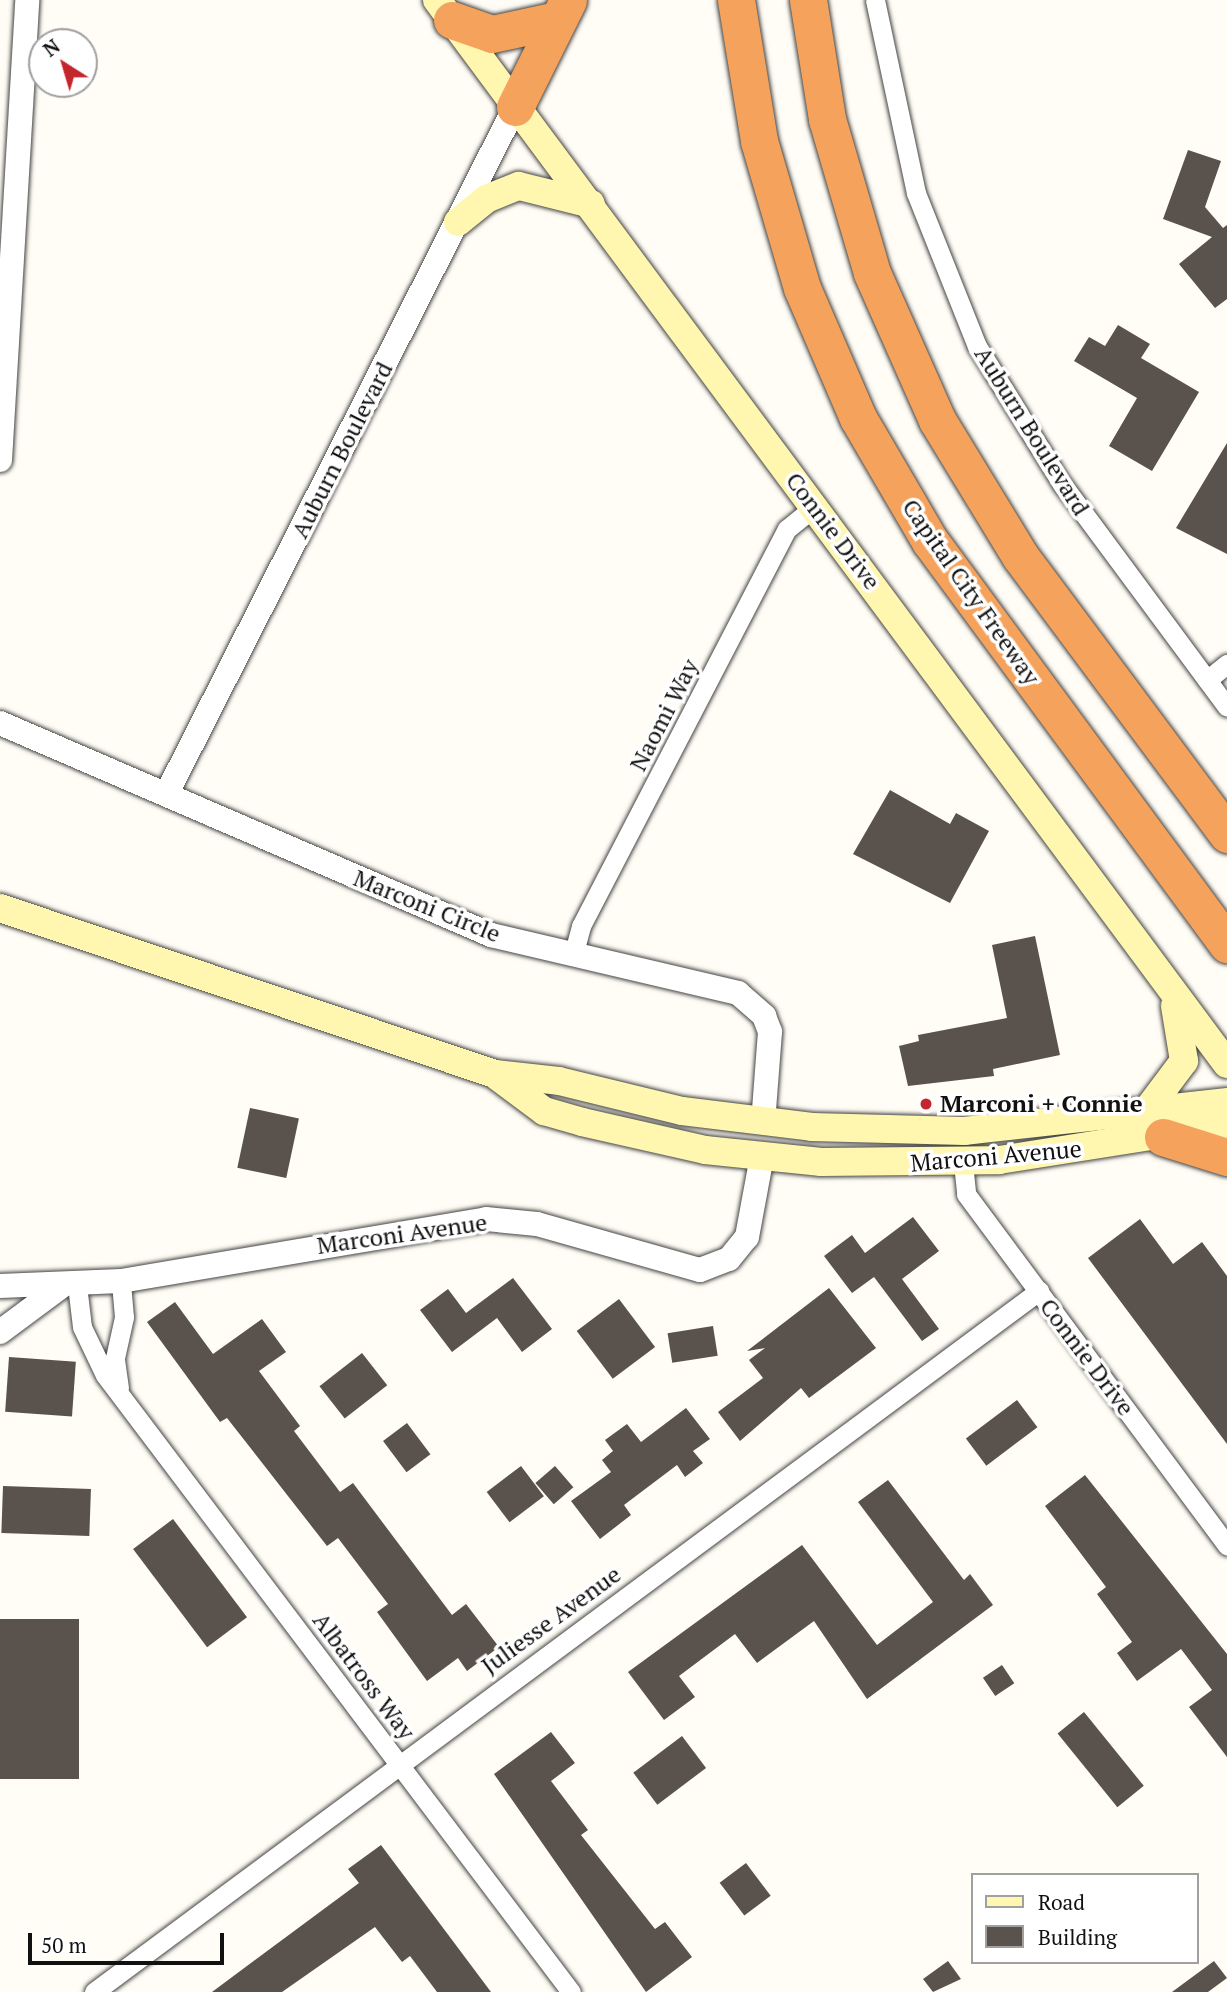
<!DOCTYPE html>
<html>
<head>
<meta charset="utf-8">
<style>
  body { margin:0 }
  #map { position:relative; width:1227px; height:1992px; overflow:hidden; background:#fffdf5; font-family:"PT Serif",serif }
  div>[style] { position:absolute }
  [style*='--x'] { left:calc(var(--x)*1px); top:calc(var(--y)*1px); width:calc(var(--w)*1px); rotate:calc(var(--a)*1deg) }
  .building>* { inset:0; background:#5a524d; transform-origin:0 0 }
  .roads { filter:drop-shadow(0 0 2px #444) drop-shadow(0 0 2px #444) }
  .minor>* { height:19px; margin:-9.5px; padding:0 9.5px; transform-origin:9.5px; border-radius:9.5px; background:#fff }
  .tertiary>* { height:24px; margin:-12px; padding:0 12px; transform-origin:12px; border-radius:12px; background:#fff }
  .secondary>* { height:28px; margin:-14px; padding:0 14px; transform-origin:14px; border-radius:14px; background:#fff6b0 }
  .motorway>* { height:37px; margin:-18.5px; padding:0 18.5px; transform-origin:18.5px; border-radius:18.5px; background:#f5a25d }
  .dots>* { width:19px; height:19px; translate:-50% -50%; box-sizing:border-box; border:4px solid #fff; border-radius:50% }
  span { translate:-50% -50%; white-space:nowrap; text-align:center; line-height:1.15; -webkit-text-stroke:7px #fff; paint-order:stroke }
  .street-label { font-size:24px; color:#111 }
  .poi-label { font-size:24px; color:#111; font-weight:700 }
  .left { translate:0 -50%; text-align:left }
  .legend { position:absolute; left:971px; top:1873px; width:228px; height:91px; box-sizing:border-box; background:#fff; border:2px solid #a0a0a0; margin:0; padding:9px 12px; list-style:none; font-size:21px; color:#111 }
  .legend li { display:flex; align-items:center; gap:14px; height:35px }
  .legend b { width:35px; border:2px solid #a0a0a0 }
  .north { position:absolute; left:28px; top:28px; width:70px; height:70px; box-sizing:border-box; background:#fff; border:2px solid #a0a0a0; border-radius:50%; rotate:323deg; font-size:19px; font-weight:700; line-height:28px; text-align:center; color:#111 }
  .north::after { content:''; display:block; margin:auto; width:24px; height:32px; background:#c4262e; clip-path:polygon(50% 0,100% 100%,50% 72%,0 100%) }
  .scale { position:absolute; left:28px; top:1933px; width:196px; height:32px; box-sizing:border-box; border:4px solid #111; border-top:0; padding-left:9px; font-size:21px; line-height:24px; white-space:nowrap; color:#111; -webkit-text-stroke:5px #fff; paint-order:stroke }
</style>
</head>
<body>
<div id="map">
  <div class="building">
    <i style="clip-path:polygon(1188px 150px,1221px 161px,1205px 207px,1223px 228px,1227px 225px,1227px 299px,1215px 308px,1179px 264px,1212px 237px,1163px 219px)"></i>
    <i style="clip-path:polygon(1118px 325px,1150px 344px,1141px 358px,1199px 392px,1152px 471px,1109px 446px,1137px 398px,1074px 361px,1089px 337px,1105px 346px)"></i>
    <i style="clip-path:polygon(1227px 443px,1227px 554px,1176px 528px)"></i>
    <i style="clip-path:polygon(890px 790px,950px 824px,956px 813px,989px 831px,950px 903px,853px 854px)"></i>
    <i style="clip-path:polygon(1035px 936px,1060px 1055px,993px 1069px,994px 1076px,908px 1086px,899px 1046px,919px 1041px,918px 1035px,1007px 1018px,992px 945px)"></i>
    <i style="left:250px;top:1108px;width:50px;height:61px;rotate:12deg"></i>
    <i style="clip-path:polygon(913px 1217px,939px 1251px,902px 1279px,939px 1329px,922px 1341px,874px 1277px,852px 1293px,824px 1256px,852px 1235px,865px 1253px)"></i>
    <i style="clip-path:polygon(1140px 1219px,1173px 1264px,1202px 1242px,1227px 1276px,1227px 1444px,1088px 1258px)"></i>
    <i style="clip-path:polygon(513px 1278px,552px 1329px,522px 1352px,497px 1318px,452px 1352px,420px 1310px,448px 1289px,466px 1313px)"></i>
    <i style="clip-path:polygon(829px 1288px,876px 1348px,809px 1398px,801px 1388px,740px 1441px,718px 1412px,763px 1378px,749px 1360px,765px 1348px,747px 1351px)"></i>
    <i style="left:619px;top:1299px;width:60px;height:53px;rotate:53deg"></i>
    <i style="clip-path:polygon(175px 1302px,213px 1354px,262px 1319px,286px 1352px,259px 1371px,300px 1426px,294px 1431px,340px 1492px,353px 1483px,452px 1615px,466px 1604px,499px 1647px,467px 1671px,458px 1658px,427px 1681px,377px 1612px,388px 1604px,338px 1538px,327px 1546px,227px 1418px,220px 1422px,147px 1322px)"></i>
    <i style="left:713px;top:1326px;width:30px;height:46px;rotate:81deg"></i>
    <i style="left:362px;top:1353px;width:41px;height:54px;rotate:52deg"></i>
    <i style="left:9px;top:1357px;width:67px;height:55px;rotate:4deg"></i>
    <i style="left:1017px;top:1400px;width:34px;height:64px;rotate:53deg"></i>
    <i style="clip-path:polygon(686px 1408px,710px 1439px,693px 1451px,703px 1463px,685px 1477px,677px 1465px,624px 1505px,631px 1515px,600px 1539px,571px 1501px,611px 1472px,602px 1460px,613px 1451px,605px 1440px,627px 1424px,641px 1442px)"></i>
    <i style="left:407px;top:1423px;width:39px;height:30px;rotate:53deg"></i>
    <i style="left:521px;top:1466px;width:38px;height:43px;rotate:53deg"></i>
    <i style="left:555px;top:1466px;width:28px;height:26px;rotate:49deg"></i>
    <i style="clip-path:polygon(1085px 1475px,1227px 1654px,1227px 1757px,1189px 1707px,1212px 1690px,1181px 1649px,1137px 1681px,1117px 1653px,1132px 1642px,1097px 1594px,1106px 1587px,1045px 1506px)"></i>
    <i style="clip-path:polygon(888px 1480px,964px 1580px,970px 1574px,993px 1605px,867px 1699px,814px 1621px,757px 1663px,735px 1634px,679px 1676px,695px 1697px,664px 1720px,628px 1672px,802px 1545px,877px 1645px,933px 1602px,858px 1502px)"></i>
    <i style="left:3px;top:1486px;width:88px;height:47px;rotate:2deg"></i>
    <i style="left:173px;top:1519px;width:123px;height:50px;rotate:53deg"></i>
    <i style="left:0;top:1619px;width:79px;height:160px"></i>
    <i style="left:1002px;top:1665px;width:22px;height:23px;rotate:56deg"></i>
    <i style="left:1084px;top:1712px;width:95px;height:34px;rotate:51deg"></i>
    <i style="clip-path:polygon(551px 1732px,575px 1763px,551px 1781px,588px 1830px,581px 1835px,655px 1929px,665px 1922px,692px 1957px,646px 1992px,494px 1774px)"></i>
    <i style="left:682px;top:1736px;width:40px;height:61px;rotate:53deg"></i>
    <i style="clip-path:polygon(381px 1845px,491px 1992px,437px 1992px,410px 1956px,402px 1962px,375px 1927px,282px 1992px,212px 1992px,359px 1883px,348px 1869px)"></i>
    <i style="left:746px;top:1863px;width:41px;height:33px;rotate:53deg"></i>
    <i style="clip-path:polygon(948px 1961px,961px 1979px,933px 1992px,923px 1979px)"></i>
    <i style="clip-path:polygon(1214px 1961px,1227px 1978px,1208px 1992px,1172px 1992px)"></i>
  </div>
  <div class="roads">
    <div class="minor">
      <i style="--x:875;--y:0;--w:197;--a:78"></i>
      <i style="--x:916;--y:193;--w:165;--a:68.3"></i>
      <i style="--x:977;--y:346;--w:162;--a:58.4"></i>
      <i style="--x:1062;--y:484;--w:277;--a:53.5"></i>
      <i style="--x:1207;--y:680;--w:26;--a:-39"></i>
      <i style="--x:573;--y:956;--w:31;--a:-75"></i>
      <i style="--x:581;--y:926;--w:447;--a:-62.6"></i>
      <i style="--x:787;--y:529;--w:35;--a:-39"></i>
      <i style="--x:963;--y:1163;--w:31;--a:84"></i>
      <i style="--x:966;--y:1194;--w:438;--a:53.4"></i>
      <i style="--x:77;--y:1285;--w:42;--a:83.2"></i>
      <i style="--x:82;--y:1327;--w:53;--a:64.4"></i>
      <i style="--x:105;--y:1375;--w:773;--a:52.94"></i>
      <i style="--x:119;--y:1388;--w:30;--a:-98"></i>
      <i style="--x:115;--y:1358;--w:42;--a:-77.6"></i>
      <i style="--x:124;--y:1317;--w:36;--a:-95"></i>
      <i style="--x:94;--y:1992;--w:1177;--a:-36.57"></i>
    </div>
    <div class="tertiary">
      <i style="--x:0;--y:460;--w:461;--a:-86.6"></i>
      <i style="--x:0;--y:723;--w:535;--a:23.35"></i>
      <i style="--x:491;--y:935;--w:254;--a:13.2"></i>
      <i style="--x:738;--y:993;--w:35;--a:41"></i>
      <i style="--x:764;--y:1016;--w:17;--a:69"></i>
      <i style="--x:770;--y:1032;--w:90;--a:94.4"></i>
      <i style="--x:167;--y:793;--w:769;--a:-63.1"></i>
      <i style="--x:0;--y:1286;--w:121;--a:-2.4"></i>
      <i style="--x:121;--y:1281;--w:370;--a:-9.6"></i>
      <i style="--x:486;--y:1219;--w:51;--a:5.6"></i>
      <i style="--x:537;--y:1224;--w:169;--a:15.8"></i>
      <i style="--x:700;--y:1270;--w:31;--a:-21"></i>
      <i style="--x:729;--y:1259;--w:28;--a:-51"></i>
      <i style="--x:747;--y:1237;--w:82;--a:-79.5"></i>
      <i style="--x:0;--y:1332;--w:77;--a:-36.6"></i>
    </div>
    <div class="secondary">
      <i style="--x:437;--y:0;--w:1325;--a:53.41"></i>
      <i style="--x:458;--y:222;--w:36;--a:-39"></i>
      <i style="--x:486;--y:199;--w:35;--a:-22"></i>
      <i style="--x:519;--y:186;--w:74;--a:14"></i>
      <i style="--x:0;--y:908;--w:522;--a:18.54"></i>
      <i style="--x:495;--y:1074;--w:64;--a:6.2"></i>
      <i style="--x:559;--y:1081;--w:127;--a:13.7"></i>
      <i style="--x:682;--y:1111;--w:131;--a:7"></i>
      <i style="--x:812;--y:1127;--w:152;--a:1.5"></i>
      <i style="--x:964;--y:1131;--w:265;--a:-6.3"></i>
      <i style="--x:497;--y:1076;--w:59;--a:36.7"></i>
      <i style="--x:544;--y:1111;--w:40;--a:16"></i>
      <i style="--x:582;--y:1122;--w:126;--a:12.8"></i>
      <i style="--x:705;--y:1150;--w:117;--a:5.9"></i>
      <i style="--x:821;--y:1162;--w:178;--a:-0.6"></i>
      <i style="--x:999;--y:1160;--w:231;--a:-9"></i>
      <i style="--x:1148;--y:1109;--w:60;--a:-53.1"></i>
      <i style="--x:1184;--y:1061;--w:56;--a:-99.3"></i>
    </div>
    <div class="motorway">
      <i style="--x:736;--y:0;--w:143;--a:80.7"></i>
      <i style="--x:759;--y:141;--w:153;--a:73.7"></i>
      <i style="--x:802;--y:288;--w:142;--a:66.7"></i>
      <i style="--x:858;--y:418;--w:143;--a:59.7"></i>
      <i style="--x:930;--y:541;--w:501;--a:53.61"></i>
      <i style="--x:808;--y:0;--w:121;--a:80.9"></i>
      <i style="--x:827;--y:119;--w:160;--a:73.7"></i>
      <i style="--x:872;--y:273;--w:161;--a:66.1"></i>
      <i style="--x:937;--y:420;--w:159;--a:58.6"></i>
      <i style="--x:1020;--y:556;--w:347;--a:53.3"></i>
      <i style="--x:452;--y:20;--w:42;--a:19.3"></i>
      <i style="--x:492;--y:34;--w:66;--a:-12.2"></i>
      <i style="--x:515;--y:107;--w:119;--a:-63.6"></i>
      <i style="--x:1163;--y:1137;--w:67;--a:17.4"></i>
    </div>
  </div>
  <div class="dots">
    <i style="left:926px;top:1104px;background:#c4262e"></i>
  </div>
  <div class="street-label">
    <span style="left:1032px;top:431px;rotate:58deg">Auburn Boulevard</span>
    <span style="left:342px;top:450px;rotate:-63deg">Auburn Boulevard</span>
    <span style="left:833px;top:531px;rotate:53deg">Connie Drive</span>
    <span style="left:971px;top:592px;rotate:55deg">Capital City Freeway</span>
    <span style="left:664px;top:715px;rotate:-63deg">Naomi Way</span>
    <span style="left:427px;top:906px;rotate:22deg">Marconi Circle</span>
    <span style="left:996px;top:1156px;rotate:-5deg">Marconi Avenue</span>
    <span style="left:402px;top:1234px;rotate:-8deg">Marconi Avenue</span>
    <span style="left:1087px;top:1357px;rotate:53deg">Connie Drive</span>
    <span style="left:551px;top:1620px;rotate:-36deg">Juliesse Avenue</span>
    <span style="left:364px;top:1676px;rotate:53deg">Albatross Way</span>
  </div>
  <div class="poi-label">
    <span class="left" style="left:940px;top:1104px">Marconi + Connie</span>
  </div>
  <ul class="legend">
  <li><b style="height:9px;background:#fff6b0"></b>Road</li>
  <li><b style="height:19px;background:#5a524d"></b>Building</li>
  </ul>
  <div class="north">N</div>
  <div class="scale">50 m</div>
</div>
</body>
</html>
